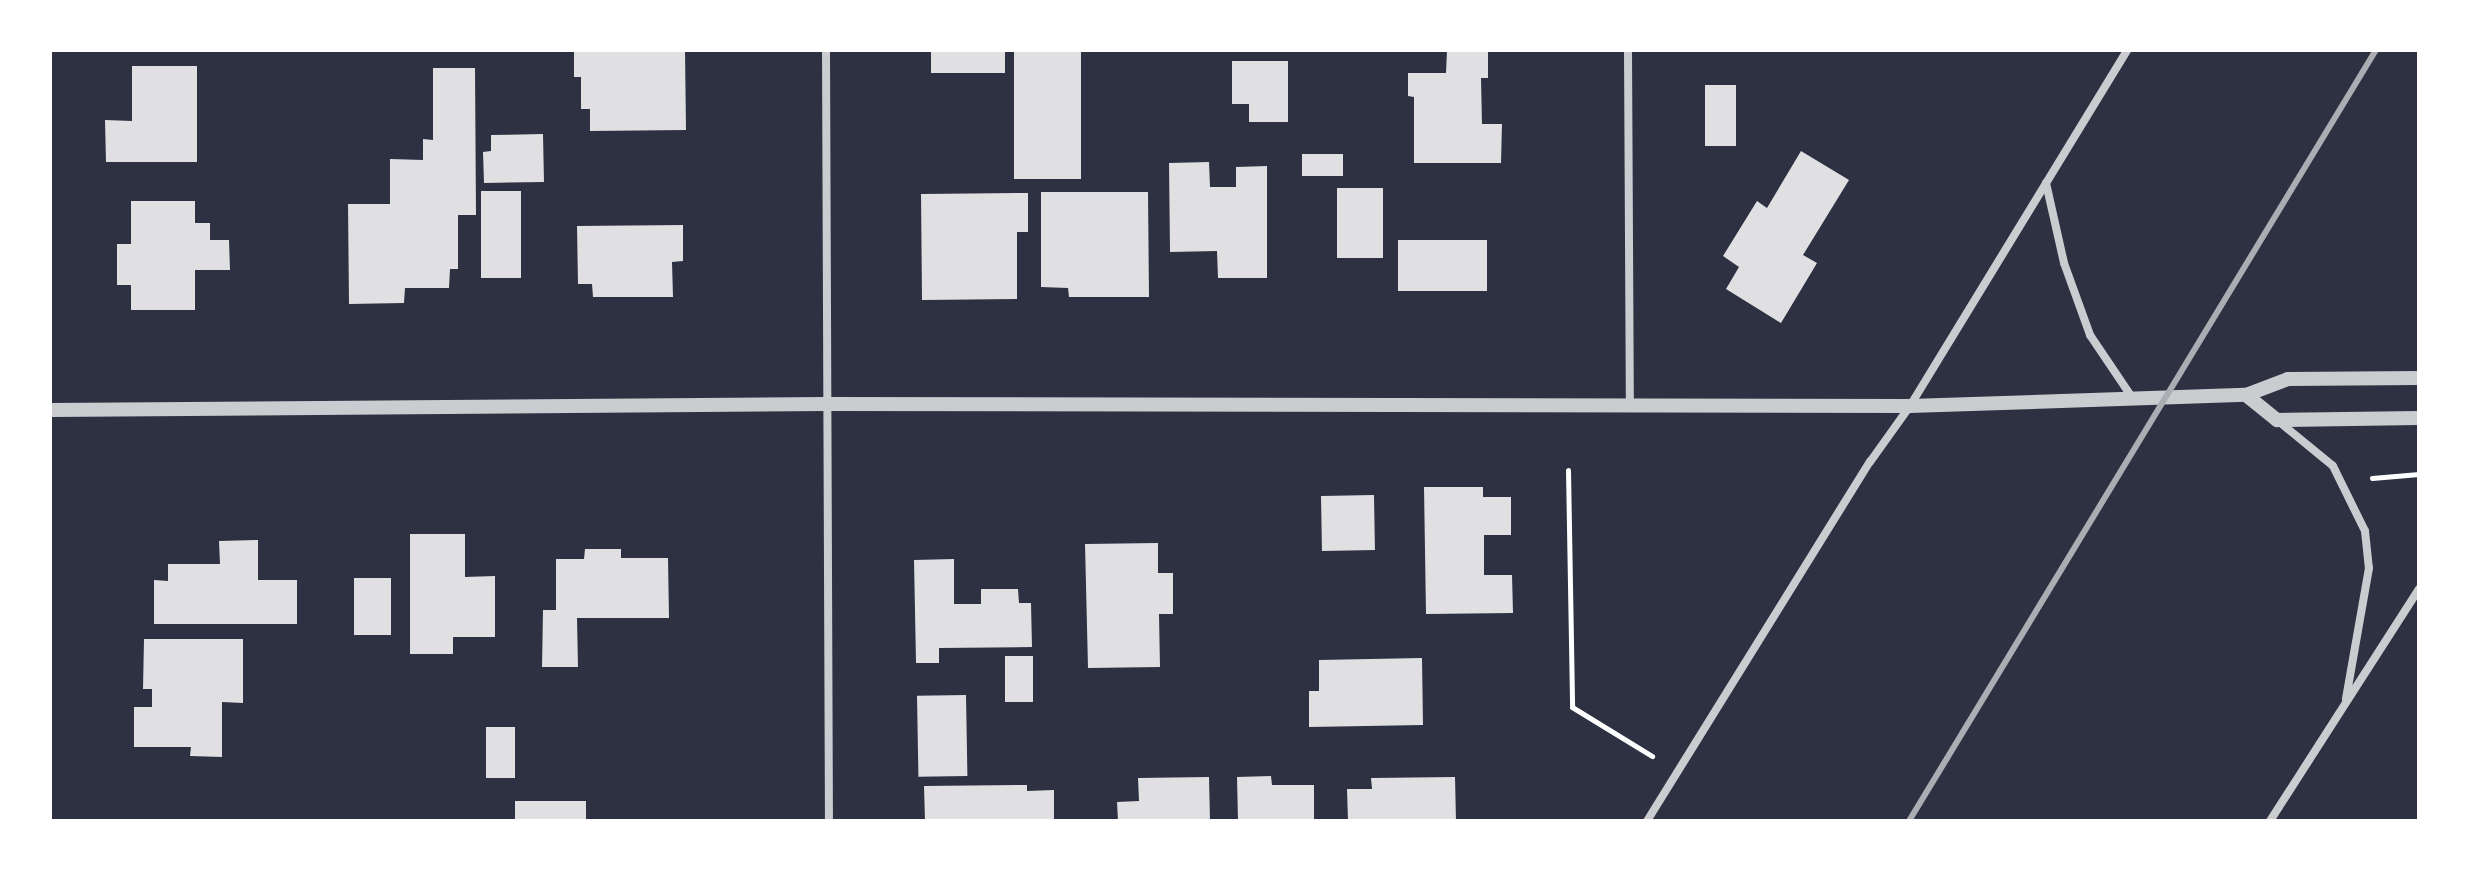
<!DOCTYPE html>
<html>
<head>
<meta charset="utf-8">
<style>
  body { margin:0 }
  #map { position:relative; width:2469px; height:871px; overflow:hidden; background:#2d3142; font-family:Rubik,sans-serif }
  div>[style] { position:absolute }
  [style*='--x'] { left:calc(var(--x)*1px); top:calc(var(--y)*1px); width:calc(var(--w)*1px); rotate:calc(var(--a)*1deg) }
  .building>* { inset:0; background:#e0e0e3; transform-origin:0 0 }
  .path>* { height:5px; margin:-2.5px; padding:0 2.5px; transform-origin:2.5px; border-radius:2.5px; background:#fff }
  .minor>* { height:8px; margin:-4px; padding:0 4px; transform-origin:4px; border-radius:4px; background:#caccd0 }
  .tertiary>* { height:14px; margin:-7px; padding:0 7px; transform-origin:7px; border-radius:7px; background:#caccd0 }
  .rail>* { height:6px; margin:-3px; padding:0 3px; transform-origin:3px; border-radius:3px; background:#abadb3 }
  span { translate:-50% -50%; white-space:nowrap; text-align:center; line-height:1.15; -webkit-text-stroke:8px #fff; paint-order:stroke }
  .frame { position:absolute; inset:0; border:52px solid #fff; pointer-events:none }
</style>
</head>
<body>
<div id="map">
  <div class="building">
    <i style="clip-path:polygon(574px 50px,685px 50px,686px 130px,590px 131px,590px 109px,581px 109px,581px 77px,574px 77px)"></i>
    <i style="left:931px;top:50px;width:74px;height:23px"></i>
    <i style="left:1014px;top:50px;width:67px;height:129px"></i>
    <i style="clip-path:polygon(1447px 50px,1488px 50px,1488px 78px,1481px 78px,1482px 124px,1502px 124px,1501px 163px,1414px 163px,1414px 97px,1408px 96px,1408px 73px,1446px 73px)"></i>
    <i style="clip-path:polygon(1232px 61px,1288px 61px,1288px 122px,1249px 122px,1249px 104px,1232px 104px)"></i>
    <i style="clip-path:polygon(132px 66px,197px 66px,197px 162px,106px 162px,105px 120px,132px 121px)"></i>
    <i style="clip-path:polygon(433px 68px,475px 68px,476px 215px,458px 215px,458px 269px,450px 269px,449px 288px,405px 288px,404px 303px,349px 304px,348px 204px,390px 204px,390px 159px,423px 160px,423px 139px,433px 140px)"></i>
    <i style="left:1705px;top:85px;width:31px;height:61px"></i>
    <i style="clip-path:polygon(543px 134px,544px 182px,484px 183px,483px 152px,491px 151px,491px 135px)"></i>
    <i style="clip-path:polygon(1801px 151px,1849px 180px,1803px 255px,1817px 263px,1781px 323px,1726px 289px,1739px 267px,1723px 256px,1757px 201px,1767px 208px)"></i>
    <i style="left:1302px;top:154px;width:41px;height:22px"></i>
    <i style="clip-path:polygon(1209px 162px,1210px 187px,1236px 187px,1236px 167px,1267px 166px,1267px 278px,1218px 278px,1217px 251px,1170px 252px,1169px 163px)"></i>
    <i style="left:1337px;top:188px;width:46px;height:70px"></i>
    <i style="left:481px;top:191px;width:40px;height:87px"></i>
    <i style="clip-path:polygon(1041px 192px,1148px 192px,1149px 297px,1069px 297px,1068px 288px,1041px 287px)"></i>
    <i style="clip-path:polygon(1028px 193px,1028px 232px,1017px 232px,1017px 299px,922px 300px,921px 194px)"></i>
    <i style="clip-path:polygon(131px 201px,195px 201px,195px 223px,210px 223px,210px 240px,229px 240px,230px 270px,195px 270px,195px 310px,131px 310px,131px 285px,117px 285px,117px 244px,131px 244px)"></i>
    <i style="clip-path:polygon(683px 225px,683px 261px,672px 262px,673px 297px,593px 297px,592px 284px,578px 284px,577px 226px)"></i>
    <i style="left:1398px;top:240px;width:89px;height:51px"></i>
    <i style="clip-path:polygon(1424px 487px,1483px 487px,1483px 497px,1511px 497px,1511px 535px,1484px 535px,1484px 575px,1512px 575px,1513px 613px,1426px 614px)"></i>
    <i style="left:1374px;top:495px;width:55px;height:53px;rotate:89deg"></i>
    <i style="clip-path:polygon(410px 534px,465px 534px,465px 577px,495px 576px,495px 637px,453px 637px,453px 654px,410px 654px)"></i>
    <i style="clip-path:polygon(258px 540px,258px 580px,297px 580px,297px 624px,154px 624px,154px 580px,168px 581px,168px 564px,220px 564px,219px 541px)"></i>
    <i style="clip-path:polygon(1158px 543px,1158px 573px,1173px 573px,1173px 614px,1159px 614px,1160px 667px,1088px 668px,1085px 544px)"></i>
    <i style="clip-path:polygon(585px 549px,621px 549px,621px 558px,668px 558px,669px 618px,577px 618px,578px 667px,542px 667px,543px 610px,556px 610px,556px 559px,584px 559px)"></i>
    <i style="clip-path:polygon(954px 559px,954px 604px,981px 604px,981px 589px,1018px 589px,1019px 603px,1031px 603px,1032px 647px,939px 648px,939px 663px,916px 663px,914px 560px)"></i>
    <i style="left:354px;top:578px;width:37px;height:57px"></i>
    <i style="clip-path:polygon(144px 639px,243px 639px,243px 703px,222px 702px,222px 757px,190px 756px,191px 747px,134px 747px,134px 707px,152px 707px,152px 689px,143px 689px)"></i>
    <i style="left:1005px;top:656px;width:28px;height:46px"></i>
    <i style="clip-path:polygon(1422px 658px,1423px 725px,1309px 727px,1309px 691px,1319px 691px,1319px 660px)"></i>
    <i style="left:966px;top:695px;width:81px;height:49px;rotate:89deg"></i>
    <i style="left:486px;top:727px;width:29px;height:51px"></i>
    <i style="clip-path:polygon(1271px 776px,1272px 785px,1314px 785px,1314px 821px,1238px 821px,1237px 777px)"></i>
    <i style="clip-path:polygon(1209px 777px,1210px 821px,1118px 821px,1117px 802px,1139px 801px,1138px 778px)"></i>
    <i style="clip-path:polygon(1455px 777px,1456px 821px,1348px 821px,1347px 789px,1372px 789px,1371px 778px)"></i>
    <i style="clip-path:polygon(1027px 785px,1027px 791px,1054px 790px,1054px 821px,925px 821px,924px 786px)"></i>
    <i style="left:515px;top:801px;width:71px;height:20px"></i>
  </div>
  <div class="path">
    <i style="--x:1568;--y:470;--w:237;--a:89"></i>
    <i style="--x:1572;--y:707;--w:94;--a:31.5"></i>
    <i style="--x:2372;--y:478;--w:47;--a:-4.9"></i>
  </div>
  <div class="minor">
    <i style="--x:826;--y:50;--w:771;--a:89.78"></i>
    <i style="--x:1628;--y:50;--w:356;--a:89.7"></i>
    <i style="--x:2046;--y:183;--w:82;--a:77.3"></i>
    <i style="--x:2064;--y:263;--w:77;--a:70.1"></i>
    <i style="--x:2090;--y:335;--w:73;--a:56.1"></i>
    <i style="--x:2277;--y:420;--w:72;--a:39.4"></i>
    <i style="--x:2333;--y:466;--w:72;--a:63.8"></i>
    <i style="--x:2365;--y:531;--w:37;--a:84"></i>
    <i style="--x:2369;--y:568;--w:133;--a:100"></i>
    <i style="--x:1647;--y:821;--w:423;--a:-58.2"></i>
    <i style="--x:1870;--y:462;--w:69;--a:-54.5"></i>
    <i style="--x:1910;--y:406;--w:417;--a:-58.6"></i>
    <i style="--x:2270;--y:821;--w:276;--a:-57.3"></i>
  </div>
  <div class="tertiary">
    <i style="--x:2246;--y:395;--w:40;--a:39"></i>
    <i style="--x:2277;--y:420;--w:142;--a:-0.8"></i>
    <i style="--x:50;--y:410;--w:775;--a:-0.44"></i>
    <i style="--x:825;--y:404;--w:1085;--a:0.11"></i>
    <i style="--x:1910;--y:406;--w:336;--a:-1.9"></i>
    <i style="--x:2246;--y:395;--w:45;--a:-20.9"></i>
    <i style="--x:2288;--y:379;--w:131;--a:-0.4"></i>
  </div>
  <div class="rail">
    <i style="--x:1909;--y:821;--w:901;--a:-58.8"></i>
  </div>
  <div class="frame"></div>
</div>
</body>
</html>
